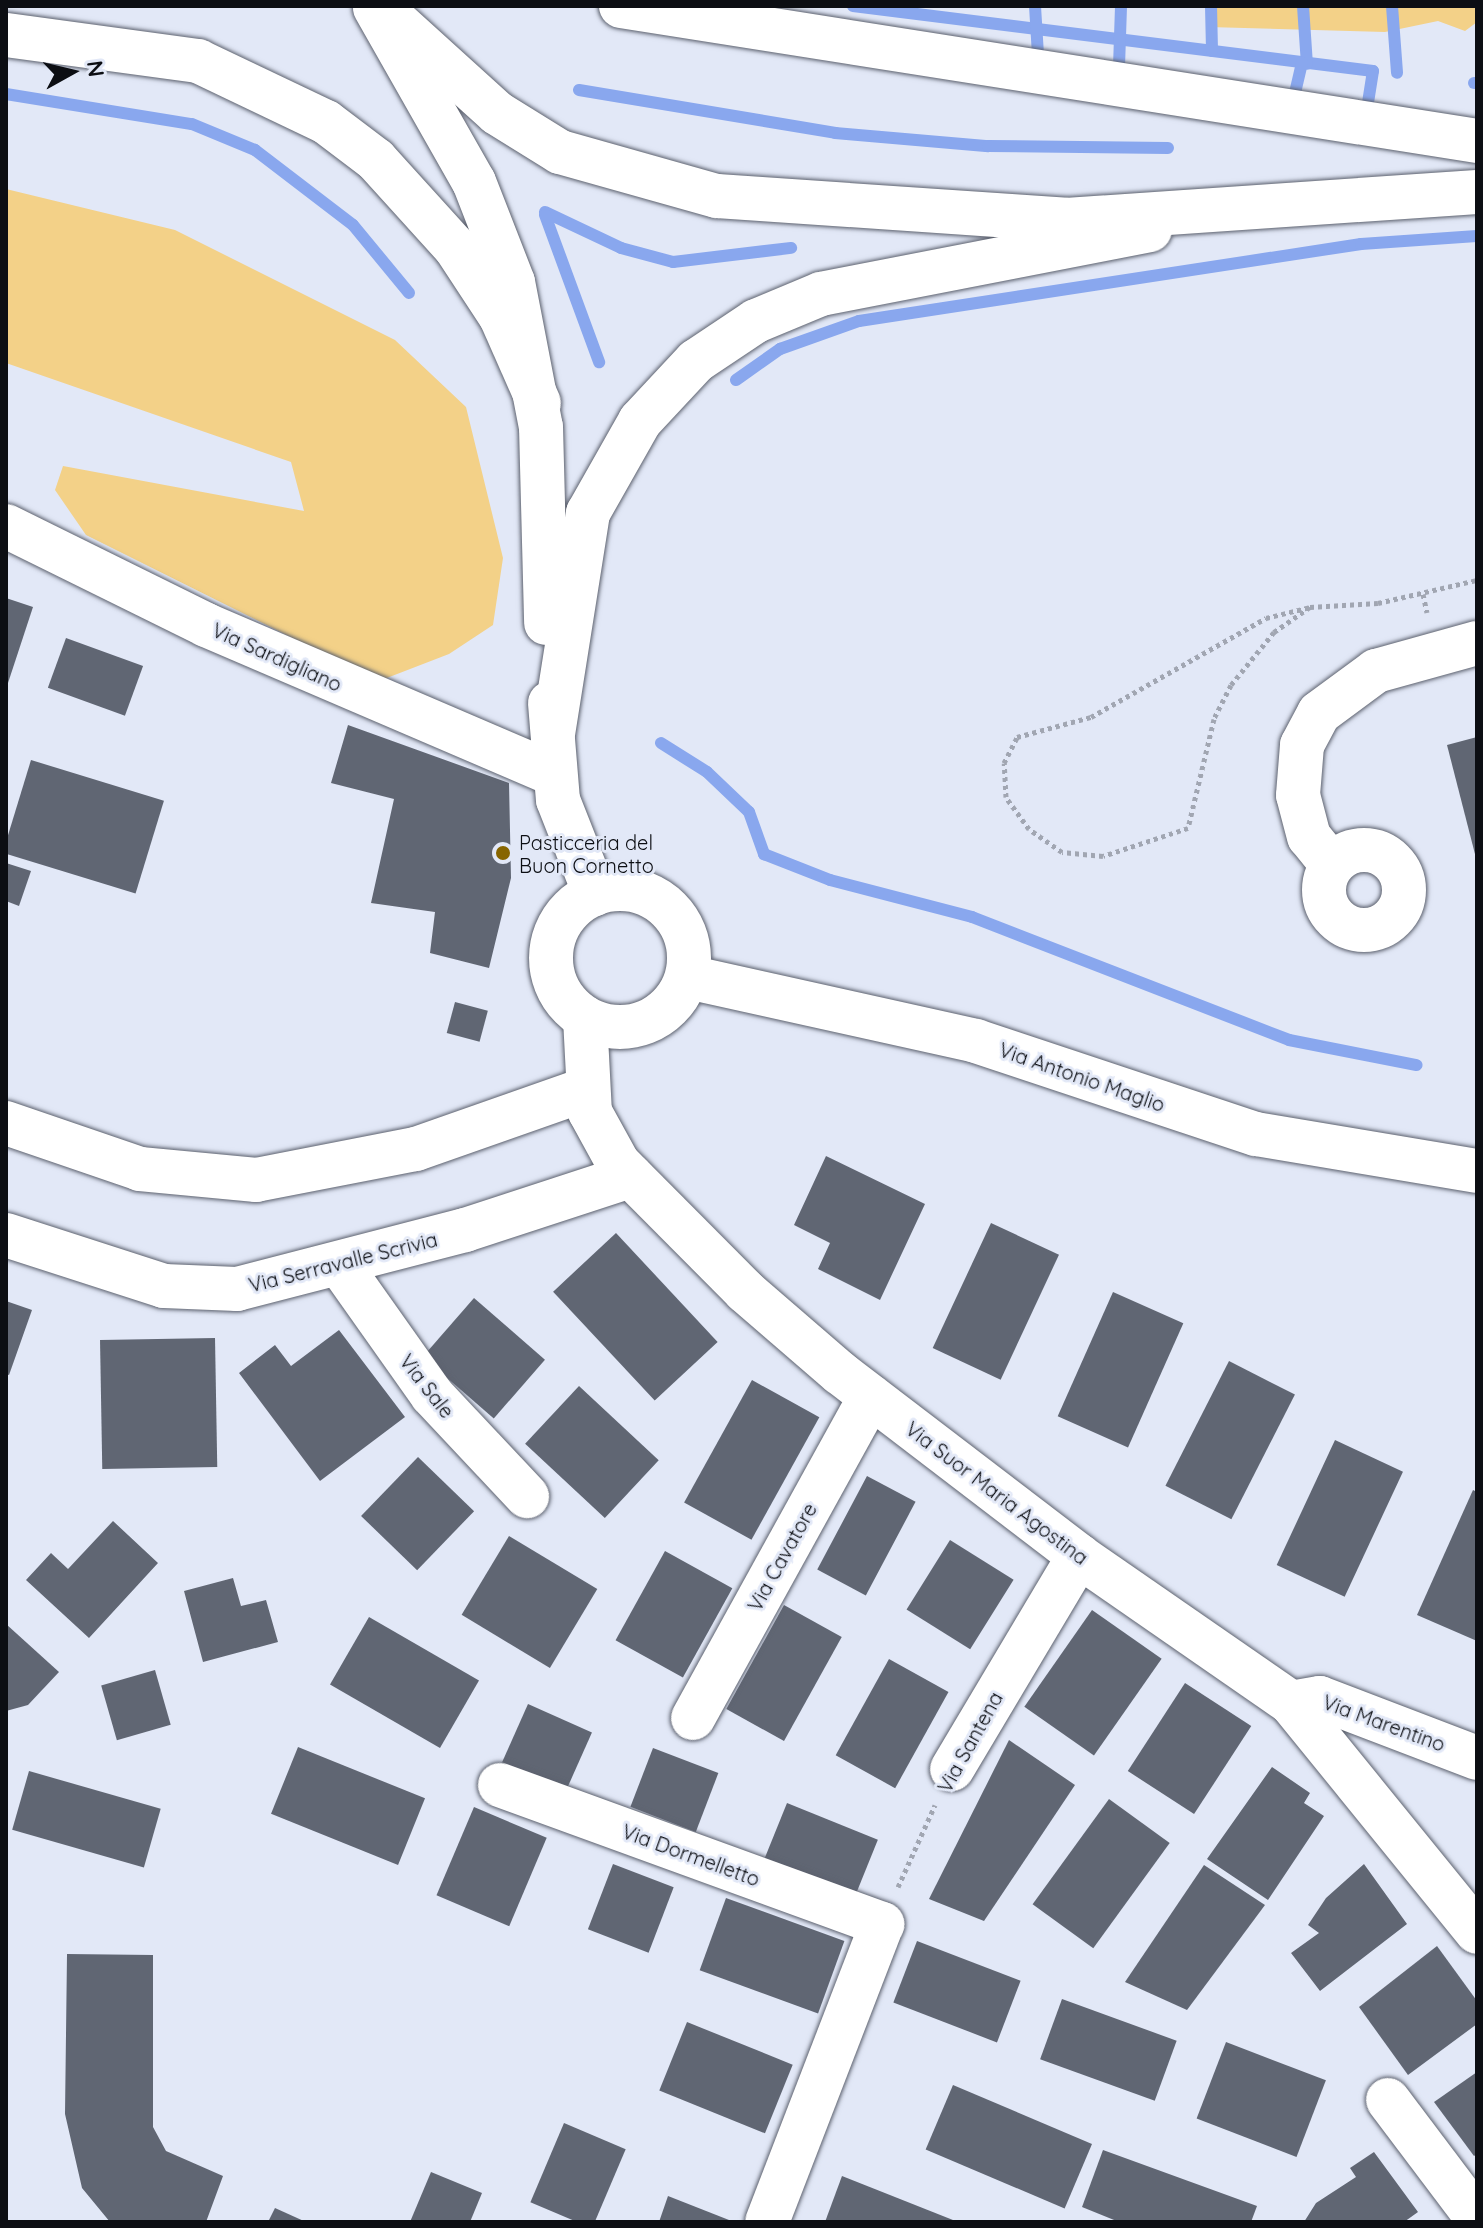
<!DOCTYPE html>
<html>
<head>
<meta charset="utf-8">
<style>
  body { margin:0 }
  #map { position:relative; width:1483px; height:2228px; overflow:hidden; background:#e2e8f7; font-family:Quicksand,sans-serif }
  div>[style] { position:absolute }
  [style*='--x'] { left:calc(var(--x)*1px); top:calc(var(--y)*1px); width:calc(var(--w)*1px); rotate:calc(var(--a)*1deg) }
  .green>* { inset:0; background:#f3d188 }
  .stream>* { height:12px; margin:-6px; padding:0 6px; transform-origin:6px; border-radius:6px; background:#89a7ee }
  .building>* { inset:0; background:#606673; transform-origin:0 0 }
  .path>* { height:5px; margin-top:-2.5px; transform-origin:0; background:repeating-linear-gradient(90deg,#a1a6b2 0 4px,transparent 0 8px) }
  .roads { filter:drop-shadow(0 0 2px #5c616e) drop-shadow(0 0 2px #5c616e) }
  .minor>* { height:44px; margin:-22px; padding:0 22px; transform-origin:22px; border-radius:22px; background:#fff }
  .minor>.ring { margin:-22px; padding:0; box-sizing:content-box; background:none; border:44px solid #fff; border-radius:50% }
  .tertiary>* { height:44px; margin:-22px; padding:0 22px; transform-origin:22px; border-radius:22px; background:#fff }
  .tertiary>.ring { margin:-22px; padding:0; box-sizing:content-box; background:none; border:44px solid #fff; border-radius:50% }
  .secondary>* { height:44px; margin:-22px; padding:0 22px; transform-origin:22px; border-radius:22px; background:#fff }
  .motorway>* { height:44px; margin:-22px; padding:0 22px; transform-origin:22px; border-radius:22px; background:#fff }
  .dots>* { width:22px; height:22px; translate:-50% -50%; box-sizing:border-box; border:4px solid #e2e8f7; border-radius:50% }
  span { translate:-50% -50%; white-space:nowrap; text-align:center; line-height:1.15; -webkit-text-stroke:6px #e2e8f7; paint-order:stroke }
  .street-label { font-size:20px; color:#0c0e13 }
  .poi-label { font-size:20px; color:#0c0e13 }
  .left { translate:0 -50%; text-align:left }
  .frame { position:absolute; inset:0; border:8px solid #0c0e13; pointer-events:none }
  .north { position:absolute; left:32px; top:32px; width:80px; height:80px; -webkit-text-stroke:6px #e2e8f7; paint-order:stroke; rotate:82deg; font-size:22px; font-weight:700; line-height:32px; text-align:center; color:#0c0e13 }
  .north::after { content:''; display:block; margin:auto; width:28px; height:36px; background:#0c0e13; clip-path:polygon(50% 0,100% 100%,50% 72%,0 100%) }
</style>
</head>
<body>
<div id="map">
  <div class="green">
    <i style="clip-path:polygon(1286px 6px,1477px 6px,1477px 22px,1465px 31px,1438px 21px,1385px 32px,1208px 27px,1208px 10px,1217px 7px)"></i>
    <i style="clip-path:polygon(6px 189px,175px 230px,395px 340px,466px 407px,503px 558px,493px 625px,449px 654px,379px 681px,86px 535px,55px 490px,63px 466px,304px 511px,291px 462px,6px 363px)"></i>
  </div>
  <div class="stream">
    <i style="--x:853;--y:6;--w:524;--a:7.13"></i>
    <i style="--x:1373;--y:71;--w:32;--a:99"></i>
    <i style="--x:1035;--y:6;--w:49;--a:86.5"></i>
    <i style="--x:1211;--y:6;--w:45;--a:88.7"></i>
    <i style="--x:1303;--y:6;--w:58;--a:86.1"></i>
    <i style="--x:1392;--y:6;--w:67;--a:85.7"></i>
    <i style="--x:1119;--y:67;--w:61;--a:-88.1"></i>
    <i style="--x:1474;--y:83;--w:3;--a:0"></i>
    <i style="--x:579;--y:90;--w:260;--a:9.5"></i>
    <i style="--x:835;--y:133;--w:154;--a:4.9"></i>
    <i style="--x:988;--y:146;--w:180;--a:0.6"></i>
    <i style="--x:1295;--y:93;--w:31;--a:-77"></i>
    <i style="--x:6;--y:94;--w:188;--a:9.2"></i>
    <i style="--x:192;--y:124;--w:68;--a:22.4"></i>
    <i style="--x:255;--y:150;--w:123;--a:37.4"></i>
    <i style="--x:353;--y:225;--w:88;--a:50.5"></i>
    <i style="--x:545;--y:212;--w:84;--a:25.3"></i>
    <i style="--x:621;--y:248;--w:54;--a:15.1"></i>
    <i style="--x:673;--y:262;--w:119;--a:-6.8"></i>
    <i style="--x:545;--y:215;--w:157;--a:69.8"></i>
    <i style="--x:736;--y:380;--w:54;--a:-35.2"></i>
    <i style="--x:780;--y:349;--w:84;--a:-19.5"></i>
    <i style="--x:859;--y:321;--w:508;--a:-8.72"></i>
    <i style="--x:1361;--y:244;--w:116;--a:-3.9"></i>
    <i style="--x:661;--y:743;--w:54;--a:32.2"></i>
    <i style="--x:707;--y:772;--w:58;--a:43.6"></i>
    <i style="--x:749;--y:812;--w:45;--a:70.3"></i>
    <i style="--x:764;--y:854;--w:71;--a:21.5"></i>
    <i style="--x:830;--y:880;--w:147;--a:14.6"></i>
    <i style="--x:972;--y:917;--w:340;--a:21.2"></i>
    <i style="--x:1289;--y:1040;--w:130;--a:11.1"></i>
  </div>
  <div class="building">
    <i style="clip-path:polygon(6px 598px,33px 607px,7px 686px,6px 686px)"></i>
    <i style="left:66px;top:638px;width:82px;height:53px;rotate:20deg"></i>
    <i style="clip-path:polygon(348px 725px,509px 783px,511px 878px,489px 968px,430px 953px,435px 912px,371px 903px,394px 799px,331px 783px)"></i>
    <i style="clip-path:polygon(1477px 737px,1477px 858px,1476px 858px,1447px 745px)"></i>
    <i style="left:31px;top:760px;width:139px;height:97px;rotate:17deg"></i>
    <i style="clip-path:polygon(6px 863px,31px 871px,19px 906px,6px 901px)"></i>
    <i style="left:455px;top:1002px;width:34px;height:32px;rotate:15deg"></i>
    <i style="clip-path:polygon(826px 1156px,925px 1204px,880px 1300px,818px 1269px,830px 1243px,794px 1225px)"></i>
    <i style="left:991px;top:1223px;width:75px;height:138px;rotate:25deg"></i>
    <i style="left:616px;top:1233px;width:149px;height:86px;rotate:47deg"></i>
    <i style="left:1113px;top:1292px;width:77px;height:136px;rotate:24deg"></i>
    <i style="left:474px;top:1298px;width:94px;height:78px;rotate:41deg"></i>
    <i style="clip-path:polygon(6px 1301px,32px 1310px,9px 1375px,6px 1374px)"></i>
    <i style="clip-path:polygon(339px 1330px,405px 1417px,320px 1481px,239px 1373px,275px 1345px,291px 1366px)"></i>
    <i style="left:215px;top:1338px;width:129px;height:115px;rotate:89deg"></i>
    <i style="left:1229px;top:1361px;width:74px;height:140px;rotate:27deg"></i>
    <i style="left:752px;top:1380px;width:77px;height:140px;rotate:29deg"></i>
    <i style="left:579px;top:1386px;width:109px;height:79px;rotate:43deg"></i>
    <i style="left:1335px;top:1440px;width:75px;height:138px;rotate:25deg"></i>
    <i style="left:418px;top:1457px;width:78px;height:82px;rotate:44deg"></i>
    <i style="left:867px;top:1476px;width:55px;height:106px;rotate:28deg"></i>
    <i style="clip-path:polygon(1473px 1490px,1477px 1492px,1477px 1641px,1417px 1615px)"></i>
    <i style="clip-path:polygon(113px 1521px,158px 1563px,89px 1638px,26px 1580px,51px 1553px,68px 1569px)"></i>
    <i style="left:509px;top:1536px;width:103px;height:92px;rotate:31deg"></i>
    <i style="left:950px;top:1540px;width:75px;height:82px;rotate:32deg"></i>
    <i style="left:665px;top:1551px;width:77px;height:102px;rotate:29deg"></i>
    <i style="clip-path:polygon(233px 1578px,241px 1606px,266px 1600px,278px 1642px,203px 1662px,184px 1591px)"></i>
    <i style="left:784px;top:1605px;width:66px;height:119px;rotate:29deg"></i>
    <i style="left:1092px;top:1610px;width:85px;height:118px;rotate:35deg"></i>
    <i style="left:369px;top:1617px;width:127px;height:78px;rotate:30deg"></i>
    <i style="clip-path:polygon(6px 1624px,59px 1672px,28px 1705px,6px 1711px)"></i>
    <i style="left:889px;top:1659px;width:68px;height:110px;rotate:29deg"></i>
    <i style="left:155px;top:1670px;width:57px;height:56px;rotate:74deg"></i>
    <i style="left:1185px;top:1683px;width:79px;height:105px;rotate:33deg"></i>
    <i style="left:528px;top:1704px;width:70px;height:64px;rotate:24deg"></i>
    <i style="clip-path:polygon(1009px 1740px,1075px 1785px,984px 1921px,929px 1899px)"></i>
    <i style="left:298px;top:1747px;width:137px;height:72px;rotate:22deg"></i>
    <i style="left:653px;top:1748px;width:70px;height:63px;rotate:21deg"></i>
    <i style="clip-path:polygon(1272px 1767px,1310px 1793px,1304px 1803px,1324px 1816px,1268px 1900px,1207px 1859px)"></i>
    <i style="left:29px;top:1771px;width:137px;height:61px;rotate:16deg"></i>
    <i style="left:1109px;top:1799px;width:75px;height:130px;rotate:36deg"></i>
    <i style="left:787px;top:1803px;width:98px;height:65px;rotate:22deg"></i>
    <i style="left:474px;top:1807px;width:79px;height:96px;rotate:23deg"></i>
    <i style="left:613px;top:1864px;width:65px;height:70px;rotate:21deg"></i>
    <i style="clip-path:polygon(1364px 1864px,1407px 1924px,1320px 1991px,1291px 1953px,1319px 1933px,1308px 1925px,1326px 1898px)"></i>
    <i style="clip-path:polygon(1204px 1865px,1265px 1905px,1187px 2010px,1125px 1982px)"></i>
    <i style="left:726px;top:1898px;width:126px;height:77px;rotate:20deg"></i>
    <i style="left:917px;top:1941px;width:111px;height:66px;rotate:21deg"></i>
    <i style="clip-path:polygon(1437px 1946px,1477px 2001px,1477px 2024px,1408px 2075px,1359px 2007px)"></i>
    <i style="clip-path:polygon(67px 1954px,153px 1955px,153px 2127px,166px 2151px,223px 2176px,206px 2222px,110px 2222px,82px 2188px,65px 2114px)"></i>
    <i style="left:1062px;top:1999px;width:122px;height:64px;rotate:20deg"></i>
    <i style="left:687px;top:2022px;width:114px;height:74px;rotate:22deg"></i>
    <i style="left:1226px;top:2042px;width:107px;height:82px;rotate:21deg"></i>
    <i style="clip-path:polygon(1477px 2072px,1477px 2154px,1474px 2156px,1434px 2102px)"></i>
    <i style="left:953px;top:2085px;width:151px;height:70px;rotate:23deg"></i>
    <i style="left:564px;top:2123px;width:67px;height:86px;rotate:23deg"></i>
    <i style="clip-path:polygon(1103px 2150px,1257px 2206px,1251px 2222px,1119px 2222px,1082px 2207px)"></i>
    <i style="clip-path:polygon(1374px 2152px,1418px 2212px,1404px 2222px,1304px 2222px,1316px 2203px,1356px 2177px,1350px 2168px)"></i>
    <i style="clip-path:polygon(431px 2172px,482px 2193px,470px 2222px,410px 2222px)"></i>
    <i style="clip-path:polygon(842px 2176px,958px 2222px,825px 2222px)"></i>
    <i style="clip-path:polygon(668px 2196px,729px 2220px,728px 2222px,659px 2222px)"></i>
    <i style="clip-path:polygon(275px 2208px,306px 2222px,268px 2222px)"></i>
  </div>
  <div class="path">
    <i style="--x:1423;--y:594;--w:19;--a:78"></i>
    <i style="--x:1310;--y:607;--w:44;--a:145.2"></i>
    <i style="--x:1274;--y:632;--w:68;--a:129.1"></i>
    <i style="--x:1231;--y:685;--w:38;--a:117"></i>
    <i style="--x:1214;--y:719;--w:112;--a:103.4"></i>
    <i style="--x:1188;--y:828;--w:89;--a:161.8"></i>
    <i style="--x:1103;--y:856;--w:41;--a:-174.4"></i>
    <i style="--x:1062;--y:852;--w:40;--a:-145.1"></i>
    <i style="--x:1029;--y:829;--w:39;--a:-126"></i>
    <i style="--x:1006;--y:797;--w:34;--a:-93"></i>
    <i style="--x:1004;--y:763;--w:29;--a:-63"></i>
    <i style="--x:1017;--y:737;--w:77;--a:-15.1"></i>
    <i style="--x:1091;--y:717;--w:201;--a:-29.5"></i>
    <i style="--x:1266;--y:618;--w:45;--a:-14"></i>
    <i style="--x:1310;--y:607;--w:68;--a:-3.4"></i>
    <i style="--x:1378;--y:603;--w:102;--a:-13.1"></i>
    <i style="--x:898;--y:1887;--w:90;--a:-65.7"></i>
  </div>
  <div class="roads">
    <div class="minor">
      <i style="--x:6;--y:526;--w:223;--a:26.3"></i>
      <i style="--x:206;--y:625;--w:379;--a:23.2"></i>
      <i class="ring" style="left:1324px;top:850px;width:36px;height:36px"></i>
      <i style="--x:1332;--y:865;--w:36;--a:-129"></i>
      <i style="--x:1309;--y:837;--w:43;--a:-104.7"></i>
      <i style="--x:1298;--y:795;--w:50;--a:-85.4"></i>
      <i style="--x:1302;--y:745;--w:36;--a:-62"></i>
      <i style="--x:1319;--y:713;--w:71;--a:-36.4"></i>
      <i style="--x:1376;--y:671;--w:105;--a:-15.5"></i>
      <i style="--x:6;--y:1123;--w:142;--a:18.9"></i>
      <i style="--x:140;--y:1169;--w:117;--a:5.4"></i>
      <i style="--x:256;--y:1180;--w:163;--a:-11"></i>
      <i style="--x:416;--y:1149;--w:180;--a:-19.4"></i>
      <i style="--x:6;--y:1235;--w:166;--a:17.9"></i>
      <i style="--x:164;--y:1286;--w:73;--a:2.4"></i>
      <i style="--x:237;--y:1289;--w:236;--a:-14.5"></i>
      <i style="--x:465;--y:1230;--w:174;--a:-18.1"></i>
      <i style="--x:340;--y:1265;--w:159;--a:54.7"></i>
      <i style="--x:432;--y:1395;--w:139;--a:46.8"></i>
      <i style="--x:1291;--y:1703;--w:29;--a:-10"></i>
      <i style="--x:1320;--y:1698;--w:168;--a:20.9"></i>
      <i style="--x:693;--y:1718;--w:367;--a:-61.1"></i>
      <i style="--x:952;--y:1769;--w:248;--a:-59.2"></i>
      <i style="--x:500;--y:1785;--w:407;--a:20"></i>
      <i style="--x:882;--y:1924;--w:319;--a:111.1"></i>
      <i style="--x:1388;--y:2100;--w:148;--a:53"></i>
    </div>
    <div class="tertiary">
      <i style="--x:375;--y:8;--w:200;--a:60.4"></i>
      <i style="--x:474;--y:182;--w:107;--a:68.7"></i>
      <i style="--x:513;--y:282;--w:148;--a:79.1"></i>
      <i style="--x:541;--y:427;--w:196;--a:88.5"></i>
      <i style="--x:550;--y:703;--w:97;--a:85.3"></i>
      <i style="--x:558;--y:800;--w:101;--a:68.5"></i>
      <i style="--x:553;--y:734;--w:224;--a:-81"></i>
      <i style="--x:588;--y:513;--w:106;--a:-60.5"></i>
      <i style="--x:640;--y:421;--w:82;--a:-47"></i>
      <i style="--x:696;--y:361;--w:72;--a:-33.7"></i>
      <i style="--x:756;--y:321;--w:70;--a:-22.6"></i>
      <i style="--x:821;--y:294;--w:335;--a:-11"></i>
      <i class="ring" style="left:551px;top:889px;width:94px;height:94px"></i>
      <i style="--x:688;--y:977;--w:295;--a:12.5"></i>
      <i style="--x:976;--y:1041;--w:295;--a:18.4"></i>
      <i style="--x:1256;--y:1134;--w:224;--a:9.5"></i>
      <i style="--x:585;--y:1018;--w:94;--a:87"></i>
      <i style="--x:590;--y:1112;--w:58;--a:61.2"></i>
      <i style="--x:618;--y:1163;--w:180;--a:45.2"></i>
      <i style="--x:745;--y:1291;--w:125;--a:40.8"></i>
      <i style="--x:840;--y:1373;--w:301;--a:37.4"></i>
      <i style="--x:1079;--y:1556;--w:258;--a:34.7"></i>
      <i style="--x:1291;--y:1703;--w:295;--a:50.9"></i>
    </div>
    <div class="secondary">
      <i style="--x:379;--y:6;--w:159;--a:42.2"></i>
      <i style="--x:497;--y:113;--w:74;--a:31.8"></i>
      <i style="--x:560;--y:152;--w:163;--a:15.7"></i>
      <i style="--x:717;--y:196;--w:350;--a:3.9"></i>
      <i style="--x:1066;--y:220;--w:412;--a:-3.9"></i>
    </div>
    <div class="motorway">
      <i style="--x:621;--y:6;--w:867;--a:8.96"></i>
      <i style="--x:6;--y:35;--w:194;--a:7.7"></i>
      <i style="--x:198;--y:61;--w:142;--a:25.5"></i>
      <i style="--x:326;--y:122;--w:63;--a:37.2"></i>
      <i style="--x:376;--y:160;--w:118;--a:47.8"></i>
      <i style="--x:455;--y:247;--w:84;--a:56.7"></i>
      <i style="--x:501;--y:317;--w:94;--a:66.2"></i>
    </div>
  </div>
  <div class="dots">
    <i style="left:503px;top:853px;background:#876500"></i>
  </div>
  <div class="street-label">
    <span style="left:277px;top:657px;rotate:24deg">Via Sardigliano</span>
    <span style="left:1082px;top:1077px;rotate:19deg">Via Antonio Maglio</span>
    <span style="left:343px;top:1262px;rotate:-14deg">Via Serravalle Scrivia</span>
    <span style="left:427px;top:1386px;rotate:52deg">Via Sale</span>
    <span style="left:997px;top:1493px;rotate:37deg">Via Suor Maria Agostina</span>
    <span style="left:782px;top:1557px;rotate:-61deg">Via Cavatore</span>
    <span style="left:1384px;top:1723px;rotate:20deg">Via Marentino</span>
    <span style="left:970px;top:1742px;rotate:-61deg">Via Santena</span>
    <span style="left:691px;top:1855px;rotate:20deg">Via Dormelletto</span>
  </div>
  <div class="poi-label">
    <span class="left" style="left:519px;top:854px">Pasticceria del<br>Buon Cornetto</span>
  </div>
  <div class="frame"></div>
  <div class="north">N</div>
</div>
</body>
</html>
